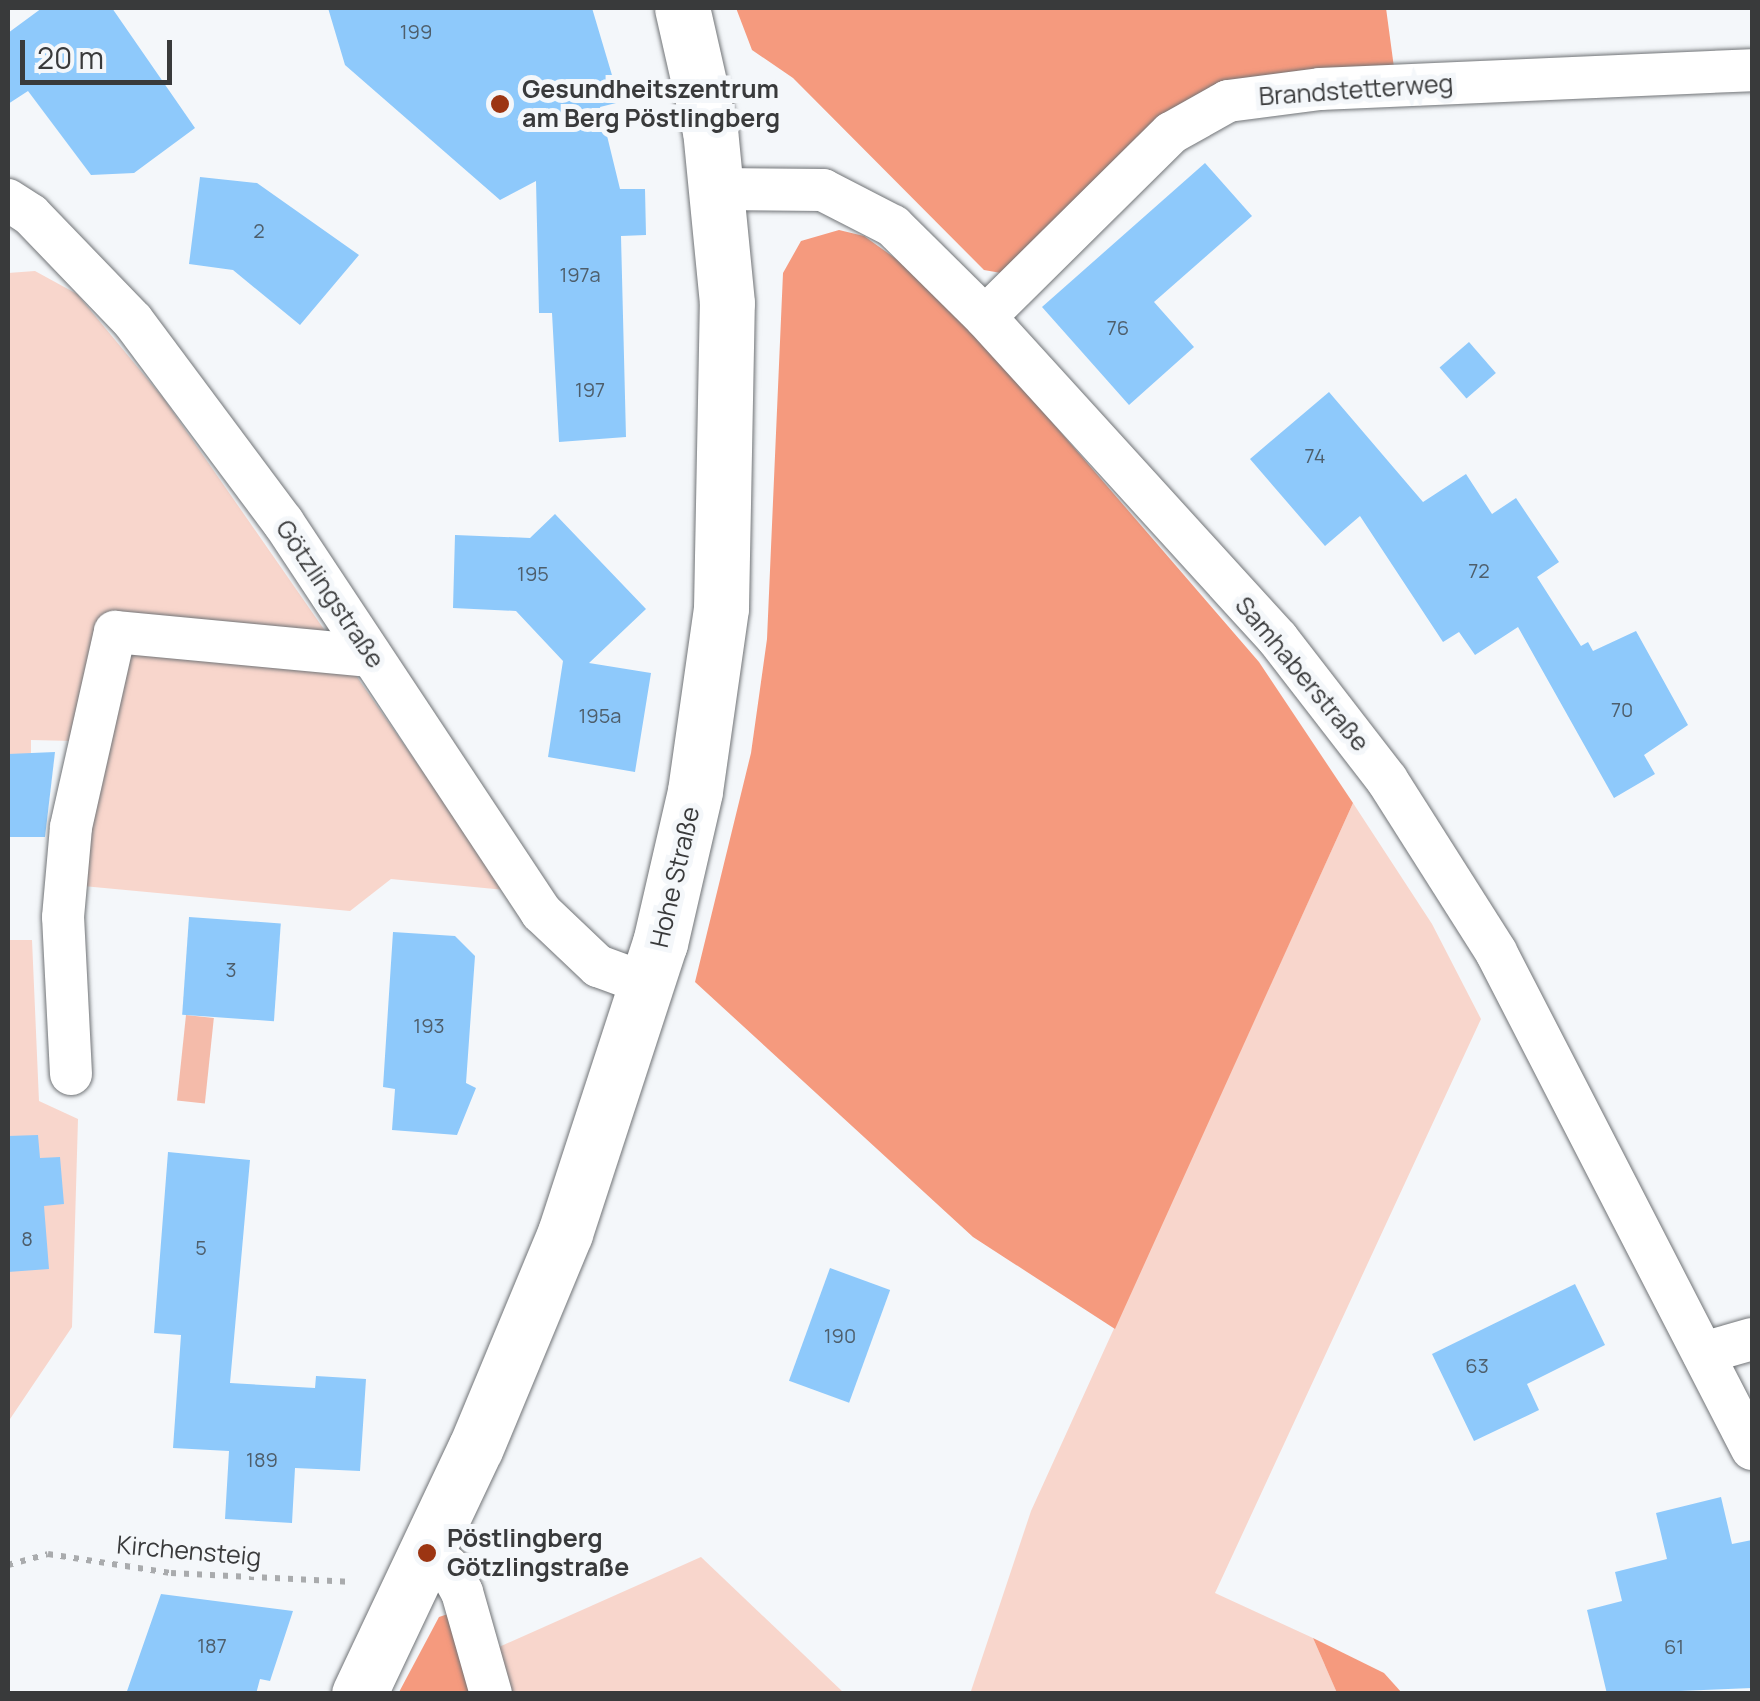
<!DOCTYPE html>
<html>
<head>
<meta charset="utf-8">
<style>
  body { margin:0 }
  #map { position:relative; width:1760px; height:1701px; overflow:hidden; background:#f4f7fa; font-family:Manrope,sans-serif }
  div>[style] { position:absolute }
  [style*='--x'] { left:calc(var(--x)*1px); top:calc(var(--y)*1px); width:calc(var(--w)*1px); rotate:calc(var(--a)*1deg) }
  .green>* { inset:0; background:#f8d6cc }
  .forest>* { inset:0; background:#f59a7e }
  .water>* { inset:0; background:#f4bbaa; transform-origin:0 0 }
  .building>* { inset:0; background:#8ec9fb; transform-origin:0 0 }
  .path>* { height:6px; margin-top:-3px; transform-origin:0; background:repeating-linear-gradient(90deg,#a9abad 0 5px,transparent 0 13px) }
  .roads { filter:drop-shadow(0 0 2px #717477) drop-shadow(0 0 2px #717477) }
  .minor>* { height:42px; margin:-21px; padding:0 21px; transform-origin:21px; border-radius:21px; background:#fff }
  .secondary>* { height:55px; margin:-27.5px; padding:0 27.5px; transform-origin:27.5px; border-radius:27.5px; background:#fff }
  .dots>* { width:28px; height:28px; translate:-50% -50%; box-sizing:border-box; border:5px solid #f4f7fa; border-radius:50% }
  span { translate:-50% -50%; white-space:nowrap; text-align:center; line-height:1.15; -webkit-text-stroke:10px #f4f7fa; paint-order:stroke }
  .number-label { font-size:20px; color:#4e5e6b }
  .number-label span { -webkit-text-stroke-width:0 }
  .poi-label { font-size:25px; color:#393a3b; font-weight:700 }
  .left { translate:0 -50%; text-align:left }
  .street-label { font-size:25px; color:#393a3b }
  .frame { position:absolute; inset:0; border:10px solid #393a3b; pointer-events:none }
  .scale { position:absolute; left:20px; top:40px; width:152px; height:45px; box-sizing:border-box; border:5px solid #393a3b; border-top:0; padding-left:12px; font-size:30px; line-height:35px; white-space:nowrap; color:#393a3b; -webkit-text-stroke:8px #f4f7fa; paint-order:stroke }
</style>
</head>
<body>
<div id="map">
  <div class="green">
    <i style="clip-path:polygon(35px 271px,77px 294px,164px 399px,505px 890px,391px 879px,350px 911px,83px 886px,73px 741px,31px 740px,31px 754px,8px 754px,8px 273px)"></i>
    <i style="clip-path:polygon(1353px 803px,1432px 924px,1481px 1019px,1215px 1593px,1313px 1638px,1337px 1693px,970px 1694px,1031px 1511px)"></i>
    <i style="clip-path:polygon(8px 940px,32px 940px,39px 1101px,78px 1119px,72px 1327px,8px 1422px)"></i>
    <i style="clip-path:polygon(701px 1557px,844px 1693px,510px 1693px,499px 1647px)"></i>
  </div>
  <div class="forest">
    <i style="clip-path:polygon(736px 8px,1386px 8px,1395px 75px,1272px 80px,1001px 273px,984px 270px,793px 78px,752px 50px)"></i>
    <i style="clip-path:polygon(839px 230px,864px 236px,920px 276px,975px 333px,1259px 662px,1353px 803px,1115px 1329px,973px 1237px,695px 982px,751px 753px,767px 639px,783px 273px,801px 241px)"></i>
    <i style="clip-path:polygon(448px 1614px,474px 1693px,398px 1694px,439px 1617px)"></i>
    <i style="clip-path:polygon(1313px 1638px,1384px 1673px,1402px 1693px,1337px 1693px)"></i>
  </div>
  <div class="water">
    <i style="left:186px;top:1015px;width:28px;height:86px;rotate:6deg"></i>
  </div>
  <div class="building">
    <i style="clip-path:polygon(42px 8px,112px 8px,195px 128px,134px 173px,91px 175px,28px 91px,8px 104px,8px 33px)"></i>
    <i style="clip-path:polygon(328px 8px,592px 8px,620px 102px,600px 107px,620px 189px,645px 189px,646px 235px,621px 236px,626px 437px,559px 442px,552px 313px,539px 313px,536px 181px,500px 200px,345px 65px)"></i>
    <i style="clip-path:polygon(1205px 163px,1252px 216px,1154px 302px,1194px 347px,1129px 405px,1042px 307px)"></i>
    <i style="clip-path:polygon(200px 177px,257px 183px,359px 255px,300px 325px,233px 270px,189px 264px)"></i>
    <i style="left:1469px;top:342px;width:41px;height:39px;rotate:49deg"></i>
    <i style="clip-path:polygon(1329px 392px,1423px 502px,1466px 474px,1492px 514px,1516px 498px,1559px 562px,1537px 577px,1581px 646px,1588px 642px,1593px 651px,1636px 631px,1688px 725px,1644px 755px,1655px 774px,1614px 798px,1518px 627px,1475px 655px,1459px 632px,1443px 642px,1360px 516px,1325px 546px,1250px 459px)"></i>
    <i style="clip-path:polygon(555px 514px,646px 609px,589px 663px,651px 673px,635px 772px,548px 757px,563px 661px,516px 611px,453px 608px,455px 535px,530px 538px)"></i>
    <i style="clip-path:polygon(55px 752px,45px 837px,8px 837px,8px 754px)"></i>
    <i style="left:189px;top:917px;width:92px;height:98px;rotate:4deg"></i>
    <i style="clip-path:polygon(393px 932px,455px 936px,475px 956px,466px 1083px,476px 1088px,457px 1135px,392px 1130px,395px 1089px,383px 1087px)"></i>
    <i style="clip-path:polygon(38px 1135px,40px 1158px,60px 1157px,64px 1204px,44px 1206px,49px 1269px,8px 1272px,8px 1136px)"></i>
    <i style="clip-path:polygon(168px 1152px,250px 1160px,230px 1383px,315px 1388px,316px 1376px,366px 1379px,360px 1471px,295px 1468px,292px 1523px,225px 1519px,229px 1451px,173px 1448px,181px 1335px,154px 1333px)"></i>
    <i style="left:830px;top:1268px;width:64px;height:120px;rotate:20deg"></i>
    <i style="clip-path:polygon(1575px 1284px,1605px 1345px,1527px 1384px,1539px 1410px,1474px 1441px,1432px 1354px)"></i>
    <i style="clip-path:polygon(1721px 1497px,1732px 1544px,1752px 1540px,1752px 1688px,1607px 1694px,1587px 1610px,1622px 1601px,1615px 1572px,1667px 1559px,1656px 1513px)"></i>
    <i style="clip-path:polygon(161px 1594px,293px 1611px,270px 1681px,260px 1679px,256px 1694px,126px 1694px)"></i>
  </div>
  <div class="path">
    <i style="--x:8;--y:1565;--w:41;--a:-15.4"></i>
    <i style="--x:48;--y:1554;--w:124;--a:8.8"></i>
    <i style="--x:171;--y:1573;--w:182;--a:2.8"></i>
  </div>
  <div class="roads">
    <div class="minor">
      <i style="--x:718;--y:189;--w:105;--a:0.5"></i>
      <i style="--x:823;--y:190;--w:79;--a:27.2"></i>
      <i style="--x:893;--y:226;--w:129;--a:44.7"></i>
      <i style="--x:985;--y:317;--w:435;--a:47.7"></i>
      <i style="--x:1278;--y:639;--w:178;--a:52.3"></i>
      <i style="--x:1387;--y:780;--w:204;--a:57.6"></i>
      <i style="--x:1496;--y:952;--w:559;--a:62.75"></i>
      <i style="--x:8;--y:200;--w:27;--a:33"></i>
      <i style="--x:31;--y:215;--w:147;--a:46.1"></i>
      <i style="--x:133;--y:321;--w:251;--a:53.3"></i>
      <i style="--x:283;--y:522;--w:468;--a:56.5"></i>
      <i style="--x:541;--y:912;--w:79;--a:43.5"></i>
      <i style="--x:598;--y:966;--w:52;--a:20.2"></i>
      <i style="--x:985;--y:317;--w:262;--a:-44.7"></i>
      <i style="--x:1171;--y:133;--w:65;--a:-29.3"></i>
      <i style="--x:1228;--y:101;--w:93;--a:-7.4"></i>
      <i style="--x:1320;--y:89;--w:432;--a:-2.5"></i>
      <i style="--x:71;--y:1074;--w:157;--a:-92.9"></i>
      <i style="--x:63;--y:917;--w:90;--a:-84.9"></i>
      <i style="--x:71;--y:827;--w:200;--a:-77.3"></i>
      <i style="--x:115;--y:632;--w:257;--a:5.4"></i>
      <i style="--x:1703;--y:1353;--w:51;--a:-15.9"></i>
      <i style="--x:427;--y:1553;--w:25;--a:34"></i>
      <i style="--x:448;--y:1567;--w:29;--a:61"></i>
      <i style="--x:462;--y:1592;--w:106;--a:74.1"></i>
    </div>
    <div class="secondary">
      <i style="--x:359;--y:1694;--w:273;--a:-64.7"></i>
      <i style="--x:476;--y:1447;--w:232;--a:-67.4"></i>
      <i style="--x:565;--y:1233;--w:305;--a:-71.9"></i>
      <i style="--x:660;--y:943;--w:156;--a:-77"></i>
      <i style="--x:695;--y:791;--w:185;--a:-81.9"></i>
      <i style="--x:721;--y:608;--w:305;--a:-88.9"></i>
      <i style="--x:727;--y:303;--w:173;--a:-95.6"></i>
      <i style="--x:710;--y:131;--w:126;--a:-102.8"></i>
    </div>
  </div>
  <div class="dots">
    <i style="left:500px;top:104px;background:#9c3512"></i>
    <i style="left:427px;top:1553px;background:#9c3512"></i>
  </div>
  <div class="number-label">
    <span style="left:416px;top:31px">199</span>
    <span style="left:259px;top:230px">2</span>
    <span style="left:580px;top:274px">197a</span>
    <span style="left:1118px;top:327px">76</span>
    <span style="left:590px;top:389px">197</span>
    <span style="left:1315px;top:455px">74</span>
    <span style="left:1479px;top:570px">72</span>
    <span style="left:533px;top:573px">195</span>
    <span style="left:1622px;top:709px">70</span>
    <span style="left:600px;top:715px">195a</span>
    <span style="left:231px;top:969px">3</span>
    <span style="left:429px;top:1025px">193</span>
    <span style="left:27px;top:1238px">8</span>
    <span style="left:201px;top:1247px">5</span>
    <span style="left:840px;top:1335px">190</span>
    <span style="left:1477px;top:1365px">63</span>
    <span style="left:262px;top:1459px">189</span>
    <span style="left:212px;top:1645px">187</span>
    <span style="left:1674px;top:1646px">61</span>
  </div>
  <div class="poi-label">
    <span class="left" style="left:522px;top:104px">Gesundheitszentrum<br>am Berg Pöstlingberg</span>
    <span class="left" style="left:447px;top:1553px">Pöstlingberg<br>Götzlingstraße</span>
  </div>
  <div class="street-label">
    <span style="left:1356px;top:90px;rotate:-4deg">Brandstetterweg</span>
    <span style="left:330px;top:594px;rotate:56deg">Götzlingstraße</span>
    <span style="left:1302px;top:674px;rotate:50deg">Samhaberstraße</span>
    <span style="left:675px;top:877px;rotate:-77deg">Hohe Straße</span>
    <span style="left:189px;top:1551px;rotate:5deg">Kirchensteig</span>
  </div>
  <div class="frame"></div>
  <div class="scale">20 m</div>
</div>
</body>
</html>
